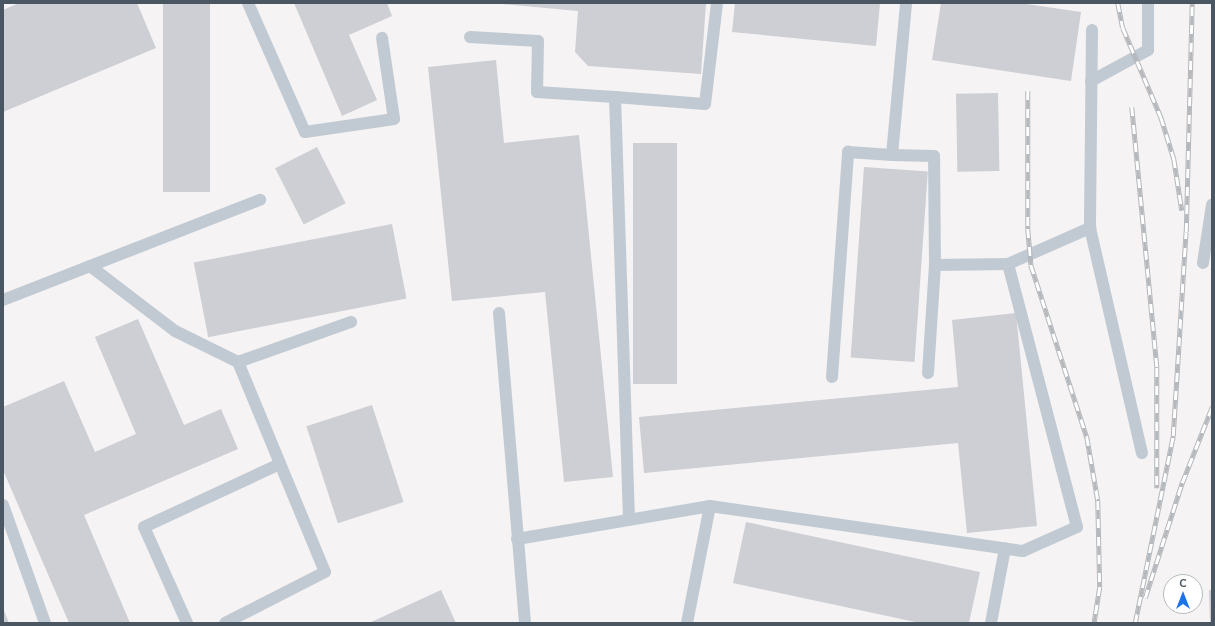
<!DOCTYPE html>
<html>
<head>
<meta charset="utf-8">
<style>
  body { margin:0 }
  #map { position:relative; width:1215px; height:626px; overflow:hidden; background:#f5f3f3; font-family:Mulish,sans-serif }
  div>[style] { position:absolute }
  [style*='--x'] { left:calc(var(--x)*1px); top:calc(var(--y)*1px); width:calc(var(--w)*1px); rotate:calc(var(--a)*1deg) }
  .building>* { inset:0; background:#cdcfd5; transform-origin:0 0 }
  .lane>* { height:12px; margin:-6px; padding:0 6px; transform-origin:6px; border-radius:6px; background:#c1cad2 }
  .rail>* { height:4.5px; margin-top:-2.25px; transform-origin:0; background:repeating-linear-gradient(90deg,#fff 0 9px,#b5b8bd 0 18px); box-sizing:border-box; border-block:1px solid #b5b8bd }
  span { translate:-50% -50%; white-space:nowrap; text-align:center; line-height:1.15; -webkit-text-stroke:3.5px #fff; paint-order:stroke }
  .frame { position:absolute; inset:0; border:4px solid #4a5661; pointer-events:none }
  .north { position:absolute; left:1163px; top:574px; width:40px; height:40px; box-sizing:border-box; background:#fff; border:1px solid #b7bbc0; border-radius:50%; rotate:0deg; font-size:11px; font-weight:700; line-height:16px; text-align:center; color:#4a5661 }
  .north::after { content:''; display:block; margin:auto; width:14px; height:18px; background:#1a73e8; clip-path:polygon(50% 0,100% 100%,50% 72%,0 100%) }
</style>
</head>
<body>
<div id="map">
  <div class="building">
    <i style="clip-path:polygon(19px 3px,137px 3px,156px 48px,3px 112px,3px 10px)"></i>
    <i style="left:163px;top:3px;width:47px;height:189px"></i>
    <i style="clip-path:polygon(294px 3px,387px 3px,392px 16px,349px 35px,377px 100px,342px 116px)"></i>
    <i style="clip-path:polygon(491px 3px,706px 3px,701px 74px,588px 66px,575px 52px,578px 11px)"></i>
    <i style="clip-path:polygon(735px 3px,880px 3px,876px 46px,732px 32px)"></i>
    <i style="clip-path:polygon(941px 3px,1020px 3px,1081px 12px,1071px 81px,932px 60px)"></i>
    <i style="clip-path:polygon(496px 60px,504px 143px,579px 135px,613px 477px,564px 482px,545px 292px,452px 301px,428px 67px)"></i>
    <i style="left:998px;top:93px;width:78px;height:42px;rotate:89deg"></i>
    <i style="left:633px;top:143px;width:44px;height:241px"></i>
    <i style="left:317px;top:147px;width:63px;height:47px;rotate:63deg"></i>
    <i style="left:864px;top:167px;width:64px;height:191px;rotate:4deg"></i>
    <i style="left:392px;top:224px;width:76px;height:202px;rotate:79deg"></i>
    <i style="clip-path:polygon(1016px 313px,1037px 526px,967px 533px,958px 443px,644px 473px,639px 417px,958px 387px,952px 320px)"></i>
    <i style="clip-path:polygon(138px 319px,184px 425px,221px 409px,238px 449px,84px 515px,130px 623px,69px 623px,3px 470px,3px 407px,64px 381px,95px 452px,136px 434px,95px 337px)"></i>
    <i style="left:372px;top:405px;width:102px;height:69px;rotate:72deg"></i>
    <i style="clip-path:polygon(746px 522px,980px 572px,969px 623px,920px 623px,733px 583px)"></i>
    <i style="clip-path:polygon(441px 590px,456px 623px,369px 623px)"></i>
    <i style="clip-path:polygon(1209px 590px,1212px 590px,1212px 623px,1210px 623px)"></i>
    <i style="clip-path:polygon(3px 608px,9px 623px,3px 623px)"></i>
  </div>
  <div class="lane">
    <i style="--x:248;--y:3;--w:141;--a:66.2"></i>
    <i style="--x:305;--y:132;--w:90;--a:-8.3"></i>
    <i style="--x:394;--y:119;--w:82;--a:-98.4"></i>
    <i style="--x:1092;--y:30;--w:198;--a:90.6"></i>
    <i style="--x:1090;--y:228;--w:231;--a:77"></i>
    <i style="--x:470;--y:37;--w:68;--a:3.4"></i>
    <i style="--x:538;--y:41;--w:51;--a:91.1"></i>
    <i style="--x:537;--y:92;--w:78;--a:3.7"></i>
    <i style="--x:615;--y:97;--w:423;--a:88.1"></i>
    <i style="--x:1091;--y:81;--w:65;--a:-28.5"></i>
    <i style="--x:1148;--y:50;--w:47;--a:-90"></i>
    <i style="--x:615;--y:97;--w:90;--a:4.4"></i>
    <i style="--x:705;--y:104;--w:102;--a:-83.2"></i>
    <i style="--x:1203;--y:263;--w:59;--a:-81.2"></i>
    <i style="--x:1008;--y:264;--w:90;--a:-23.7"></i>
    <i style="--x:90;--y:266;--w:107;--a:37.4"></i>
    <i style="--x:175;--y:331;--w:70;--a:26.2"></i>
    <i style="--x:238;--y:362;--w:227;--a:67.5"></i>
    <i style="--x:325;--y:572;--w:112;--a:153"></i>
    <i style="--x:3;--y:300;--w:276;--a:-21.3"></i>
    <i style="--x:499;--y:313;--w:311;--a:85.2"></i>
    <i style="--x:238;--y:362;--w:120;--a:-19.5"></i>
    <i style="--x:928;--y:373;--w:108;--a:-86.3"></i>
    <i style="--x:832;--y:377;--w:226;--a:-85.9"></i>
    <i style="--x:848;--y:152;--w:44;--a:3.9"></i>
    <i style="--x:892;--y:155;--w:153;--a:-84.7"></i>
    <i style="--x:3;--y:505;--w:125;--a:70.4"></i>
    <i style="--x:517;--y:539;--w:196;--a:-9.7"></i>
    <i style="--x:710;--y:506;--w:316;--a:8.2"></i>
    <i style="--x:1023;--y:551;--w:59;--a:-24"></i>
    <i style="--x:1077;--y:527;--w:272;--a:-104.7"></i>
    <i style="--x:1008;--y:264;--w:73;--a:179.2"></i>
    <i style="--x:935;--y:265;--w:109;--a:-90.5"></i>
    <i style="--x:934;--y:156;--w:42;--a:-178.6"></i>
    <i style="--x:187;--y:623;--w:105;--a:-114.1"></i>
    <i style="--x:144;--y:527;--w:150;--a:-24.9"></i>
    <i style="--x:687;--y:623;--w:119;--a:-78.9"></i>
    <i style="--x:991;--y:623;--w:76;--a:-79.4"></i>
  </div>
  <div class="rail">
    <i style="--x:1118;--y:3;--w:25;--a:79"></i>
    <i style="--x:1123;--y:28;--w:97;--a:66.9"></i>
    <i style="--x:1161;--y:117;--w:44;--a:72.8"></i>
    <i style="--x:1174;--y:159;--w:52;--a:81.1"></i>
    <i style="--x:1028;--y:91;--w:138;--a:90"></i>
    <i style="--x:1028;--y:229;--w:36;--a:85"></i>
    <i style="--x:1031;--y:265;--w:181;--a:72"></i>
    <i style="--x:1087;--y:437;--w:65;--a:80.2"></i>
    <i style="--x:1098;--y:501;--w:86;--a:88.7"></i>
    <i style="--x:1100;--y:587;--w:36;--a:99"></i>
    <i style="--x:1132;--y:107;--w:262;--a:84.5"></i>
    <i style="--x:1157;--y:368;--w:120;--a:90"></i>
    <i style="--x:1145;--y:598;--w:121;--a:-72.2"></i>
    <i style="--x:1182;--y:483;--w:82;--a:-68.5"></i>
    <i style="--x:1135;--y:623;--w:191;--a:-78.5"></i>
    <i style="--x:1173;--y:436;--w:204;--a:-86.4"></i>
    <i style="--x:1186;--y:232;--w:229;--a:-88.5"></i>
  </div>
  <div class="frame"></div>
  <div class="north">С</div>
</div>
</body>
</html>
